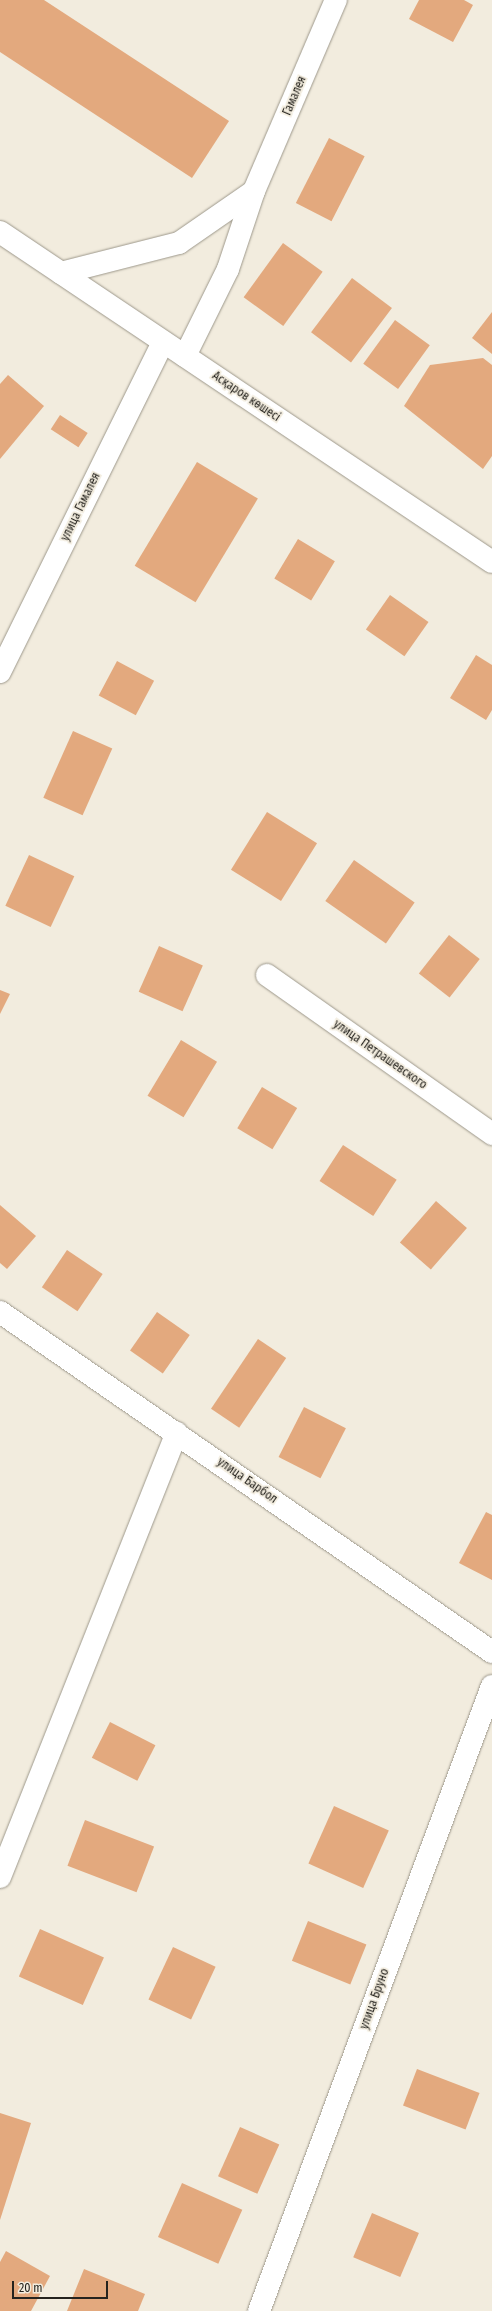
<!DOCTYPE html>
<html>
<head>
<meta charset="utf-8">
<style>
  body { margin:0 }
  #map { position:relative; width:492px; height:2311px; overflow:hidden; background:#f2ecde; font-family:"Fira Sans Condensed",sans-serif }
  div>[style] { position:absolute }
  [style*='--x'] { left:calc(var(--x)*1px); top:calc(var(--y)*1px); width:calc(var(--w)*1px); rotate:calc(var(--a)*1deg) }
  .building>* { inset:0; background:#e3a97e; transform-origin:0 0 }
  .roads { filter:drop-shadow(0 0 1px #9d988b) drop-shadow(0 0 1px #9d988b) }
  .minor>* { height:22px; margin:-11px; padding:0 11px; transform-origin:11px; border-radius:11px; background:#fff }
  .major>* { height:22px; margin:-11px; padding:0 11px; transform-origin:11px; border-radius:11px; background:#fff }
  span { translate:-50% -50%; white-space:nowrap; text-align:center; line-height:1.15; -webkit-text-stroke:3.5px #f2ecde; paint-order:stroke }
  .street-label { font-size:12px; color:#25231e }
  .scale { position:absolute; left:12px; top:2281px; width:96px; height:18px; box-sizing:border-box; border:2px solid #25231e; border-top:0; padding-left:5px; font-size:12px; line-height:14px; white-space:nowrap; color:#25231e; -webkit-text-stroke:3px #f2ecde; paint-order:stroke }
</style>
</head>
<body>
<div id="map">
  <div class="building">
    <i style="clip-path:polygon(0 0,44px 0,229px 121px,192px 178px,0 52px)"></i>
    <i style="clip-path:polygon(419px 0,464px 0,473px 5px,453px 42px,409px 19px)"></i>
    <i style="left:329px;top:138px;width:40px;height:73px;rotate:27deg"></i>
    <i style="left:283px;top:243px;width:49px;height:67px;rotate:36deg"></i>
    <i style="left:352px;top:278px;width:50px;height:68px;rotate:37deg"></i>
    <i style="clip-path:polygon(492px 312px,492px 354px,472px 338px)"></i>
    <i style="left:395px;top:320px;width:43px;height:54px;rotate:36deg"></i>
    <i style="clip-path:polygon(483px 358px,492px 365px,492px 456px,483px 469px,404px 406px,430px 365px)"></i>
    <i style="clip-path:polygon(8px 375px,44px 406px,0 459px,0 384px)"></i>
    <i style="left:60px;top:415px;width:33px;height:17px;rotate:33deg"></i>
    <i style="left:197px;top:462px;width:71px;height:121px;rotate:31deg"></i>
    <i style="left:298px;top:539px;width:43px;height:46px;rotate:31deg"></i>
    <i style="left:390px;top:595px;width:47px;height:42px;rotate:35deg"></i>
    <i style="clip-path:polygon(476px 655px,492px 665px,492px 710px,486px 720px,450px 698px)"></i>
    <i style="left:117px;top:661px;width:42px;height:39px;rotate:28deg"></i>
    <i style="left:73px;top:731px;width:43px;height:73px;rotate:24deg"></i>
    <i style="left:267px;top:812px;width:59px;height:68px;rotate:32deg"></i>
    <i style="left:29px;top:855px;width:50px;height:56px;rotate:25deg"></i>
    <i style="left:354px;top:860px;width:74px;height:50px;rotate:35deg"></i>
    <i style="left:449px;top:935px;width:39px;height:49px;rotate:38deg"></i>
    <i style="left:159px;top:946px;width:48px;height:50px;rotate:24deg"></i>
    <i style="clip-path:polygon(0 990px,10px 994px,0 1014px)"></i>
    <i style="left:181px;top:1040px;width:42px;height:65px;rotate:31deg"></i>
    <i style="left:262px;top:1087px;width:41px;height:48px;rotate:31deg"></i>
    <i style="left:343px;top:1145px;width:64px;height:43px;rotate:33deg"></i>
    <i style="left:436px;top:1201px;width:41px;height:55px;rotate:41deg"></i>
    <i style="clip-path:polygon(0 1205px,36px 1236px,7px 1269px,0 1263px)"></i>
    <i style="left:67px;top:1250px;width:43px;height:45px;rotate:34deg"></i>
    <i style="left:157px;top:1312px;width:40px;height:47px;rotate:35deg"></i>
    <i style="left:258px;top:1339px;width:34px;height:84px;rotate:34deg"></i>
    <i style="left:304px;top:1407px;width:47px;height:56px;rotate:27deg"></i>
    <i style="clip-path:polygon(486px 1512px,492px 1515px,492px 1580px,459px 1563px)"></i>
    <i style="left:110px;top:1722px;width:51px;height:40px;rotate:27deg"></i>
    <i style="left:334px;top:1806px;width:60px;height:63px;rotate:24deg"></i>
    <i style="left:85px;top:1820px;width:74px;height:49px;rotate:21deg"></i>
    <i style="left:308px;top:1921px;width:63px;height:43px;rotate:22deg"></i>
    <i style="left:40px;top:1929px;width:70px;height:52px;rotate:24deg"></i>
    <i style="left:173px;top:1947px;width:47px;height:58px;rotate:25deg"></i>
    <i style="left:417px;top:2069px;width:67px;height:39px;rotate:21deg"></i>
    <i style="clip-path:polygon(0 2113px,31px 2123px,0 2220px)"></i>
    <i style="left:240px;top:2127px;width:43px;height:54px;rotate:24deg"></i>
    <i style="left:182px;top:2183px;width:66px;height:59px;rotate:24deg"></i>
    <i style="left:372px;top:2213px;width:51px;height:48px;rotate:23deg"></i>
    <i style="clip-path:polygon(6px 2251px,50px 2276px,31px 2311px,0 2311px,0 2262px)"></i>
    <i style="clip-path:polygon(84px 2269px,145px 2294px,138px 2311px,67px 2311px)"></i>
  </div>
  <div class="roads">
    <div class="minor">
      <i style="--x:61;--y:273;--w:122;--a:-14.3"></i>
      <i style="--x:179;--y:243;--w:91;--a:-34.7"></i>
      <i style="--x:185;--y:356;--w:97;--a:-63.7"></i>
      <i style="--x:228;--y:269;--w:82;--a:-71.6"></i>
      <i style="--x:254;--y:191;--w:208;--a:-66.8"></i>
      <i style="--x:0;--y:672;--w:368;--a:-63.7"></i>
      <i style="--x:267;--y:975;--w:276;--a:35.2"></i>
      <i style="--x:0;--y:1312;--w:598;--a:34.65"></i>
      <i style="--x:0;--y:1877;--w:478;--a:-68.3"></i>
      <i style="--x:259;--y:2311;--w:667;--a:-69.55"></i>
    </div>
    <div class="major">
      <i style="--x:0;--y:232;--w:592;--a:33.85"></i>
    </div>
  </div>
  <div class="street-label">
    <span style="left:295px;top:96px;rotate:-67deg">Гамалея</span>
    <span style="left:246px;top:397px;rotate:34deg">Асқаров көшесі</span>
    <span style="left:81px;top:507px;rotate:-64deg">улица Гамалея</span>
    <span style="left:380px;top:1055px;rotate:35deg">улица Петрашевского</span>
    <span style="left:247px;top:1481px;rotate:35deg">улица Барбол</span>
    <span style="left:375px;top:1999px;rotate:-70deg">улица Бруно</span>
  </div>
  <div class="scale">20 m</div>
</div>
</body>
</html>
